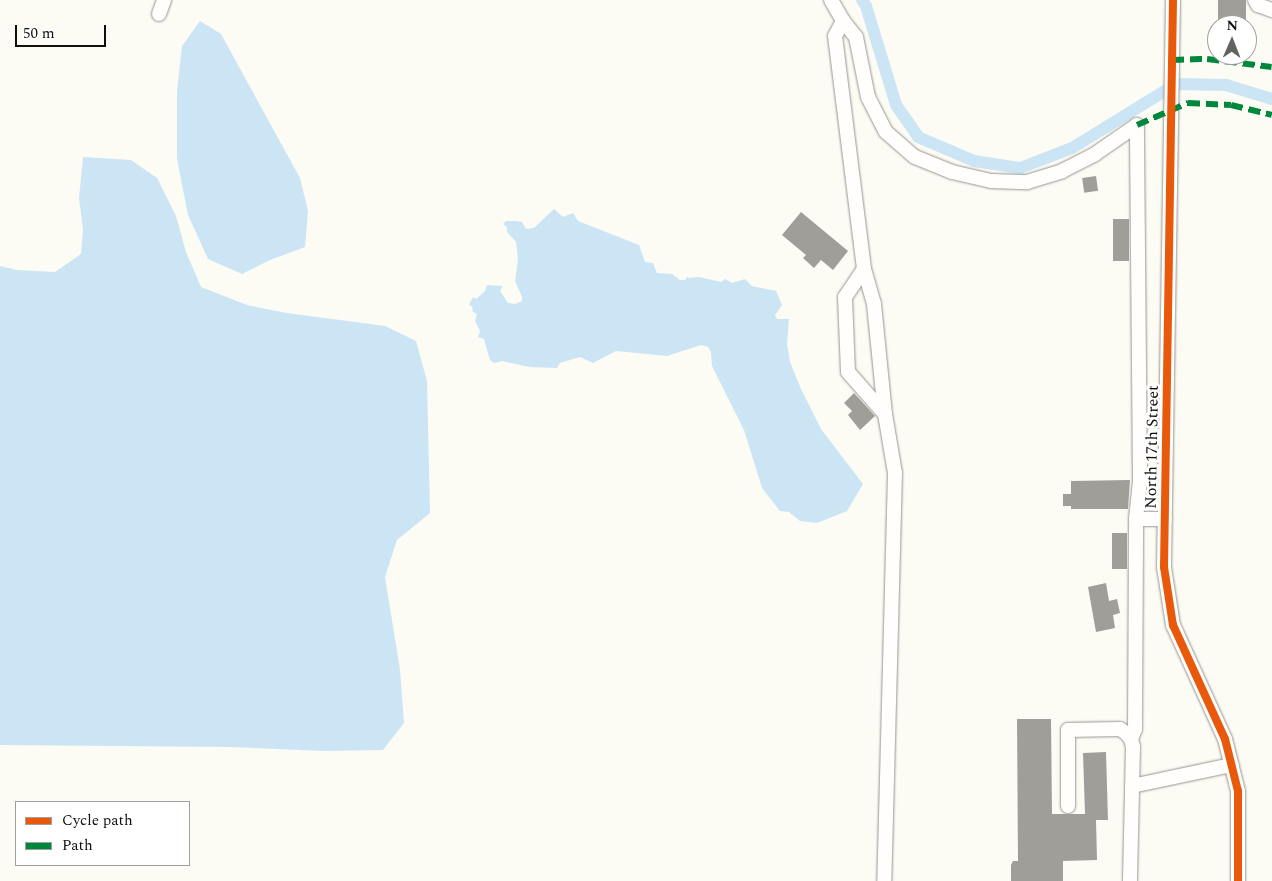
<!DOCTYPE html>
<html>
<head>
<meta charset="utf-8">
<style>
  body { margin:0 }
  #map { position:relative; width:1272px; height:881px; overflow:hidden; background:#fcfbf4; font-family:Spectral,serif }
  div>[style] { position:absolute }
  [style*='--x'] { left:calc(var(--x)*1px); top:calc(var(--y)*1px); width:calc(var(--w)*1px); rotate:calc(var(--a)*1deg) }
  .water>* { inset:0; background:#cce5f5 }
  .canal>* { height:12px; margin:-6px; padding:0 6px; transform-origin:6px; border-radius:6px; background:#cce5f5 }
  .building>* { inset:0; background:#9f9e99; transform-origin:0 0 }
  .roads { filter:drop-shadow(0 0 1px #969592) drop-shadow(0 0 1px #969592) }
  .minor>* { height:14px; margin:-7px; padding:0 7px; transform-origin:7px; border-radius:7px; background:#fffefd }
  .quiet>* { height:6px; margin-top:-3px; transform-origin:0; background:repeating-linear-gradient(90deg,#00873e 0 12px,transparent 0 18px) }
  .cycleway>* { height:8px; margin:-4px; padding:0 4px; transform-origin:4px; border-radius:4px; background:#e8590c }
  span { translate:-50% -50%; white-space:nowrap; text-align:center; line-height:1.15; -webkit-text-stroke:5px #fff; paint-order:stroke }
  .street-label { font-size:16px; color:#0f0f0f }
  .legend { position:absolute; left:15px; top:801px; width:175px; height:65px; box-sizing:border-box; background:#fff; border:1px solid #9f9f9f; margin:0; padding:6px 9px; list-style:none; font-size:15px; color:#0f0f0f }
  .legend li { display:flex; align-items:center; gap:10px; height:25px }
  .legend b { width:25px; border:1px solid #9f9f9f }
  .north { position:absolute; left:1207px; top:15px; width:50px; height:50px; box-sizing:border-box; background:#fff; border:1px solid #9f9f9f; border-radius:50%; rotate:1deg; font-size:14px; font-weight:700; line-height:20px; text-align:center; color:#0f0f0f }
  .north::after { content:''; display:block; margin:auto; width:18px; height:22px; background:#62625f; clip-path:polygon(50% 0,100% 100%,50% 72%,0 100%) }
  .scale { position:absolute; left:15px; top:25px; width:91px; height:22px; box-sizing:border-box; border:2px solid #0f0f0f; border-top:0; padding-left:6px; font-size:15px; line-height:18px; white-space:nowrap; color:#0f0f0f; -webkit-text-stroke:4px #fff; paint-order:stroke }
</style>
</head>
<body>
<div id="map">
  <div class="water">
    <i style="clip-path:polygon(200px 21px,221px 34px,300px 178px,308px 211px,305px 247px,270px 260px,242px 274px,208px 259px,188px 215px,177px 159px,177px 91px,182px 46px)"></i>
    <i style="clip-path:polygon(83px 157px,131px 160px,157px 178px,176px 216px,186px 252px,201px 287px,247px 305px,287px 313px,385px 326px,416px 341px,427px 381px,430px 513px,397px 540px,385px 577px,400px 670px,404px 723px,383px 750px,324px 751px,231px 747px,0 745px,0 266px,17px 270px,55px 272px,81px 254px,83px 229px,79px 198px)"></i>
    <i style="clip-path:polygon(554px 209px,563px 217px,573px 213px,578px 221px,639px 245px,645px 262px,653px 263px,657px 273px,672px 274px,680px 280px,685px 280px,687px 277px,689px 278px,699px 277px,721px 282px,725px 279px,732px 283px,745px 279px,752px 286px,776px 291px,782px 305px,775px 315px,777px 319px,789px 319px,787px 344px,790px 362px,801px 389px,821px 429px,863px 484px,847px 511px,817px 523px,800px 521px,789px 512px,780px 511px,762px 488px,744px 430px,712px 366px,711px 352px,708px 347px,701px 345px,667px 356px,616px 351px,593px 363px,580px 357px,560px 363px,557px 368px,529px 367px,502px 361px,494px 363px,490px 360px,484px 339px,478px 337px,480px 331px,475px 321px,477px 314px,473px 312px,472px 306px,469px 305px,473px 297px,476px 299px,485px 291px,487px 285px,503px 286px,500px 291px,508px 303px,515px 304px,522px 301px,522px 297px,515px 281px,518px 259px,516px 242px,507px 232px,507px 227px,503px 224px,506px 221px,517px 221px,522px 222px,526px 229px,534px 228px)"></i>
  </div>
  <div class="canal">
    <i style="--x:862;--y:0;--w:7;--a:56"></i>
    <i style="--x:866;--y:6;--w:103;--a:73.1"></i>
    <i style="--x:896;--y:105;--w:39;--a:55"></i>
    <i style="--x:918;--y:137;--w:61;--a:23.2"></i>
    <i style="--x:974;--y:161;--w:47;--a:8.7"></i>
    <i style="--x:1020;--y:168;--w:56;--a:-21"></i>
    <i style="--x:1072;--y:148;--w:122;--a:-31.6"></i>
    <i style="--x:1176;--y:84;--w:50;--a:1.1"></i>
    <i style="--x:1226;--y:85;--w:48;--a:16.9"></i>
  </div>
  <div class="building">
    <i style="left:1218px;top:0;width:28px;height:25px"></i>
    <i style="left:1096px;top:176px;width:15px;height:14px;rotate:82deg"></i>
    <i style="clip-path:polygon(801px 212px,848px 251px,833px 270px,821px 260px,814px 268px,803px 258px,806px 255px,782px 235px)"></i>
    <i style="left:1113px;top:219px;width:16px;height:42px"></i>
    <i style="clip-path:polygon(854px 393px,875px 416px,860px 430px,848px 415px,852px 411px,844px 403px)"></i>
    <i style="clip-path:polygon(1130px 480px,1128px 509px,1071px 509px,1071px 506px,1063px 506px,1063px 494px,1071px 494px,1071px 481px)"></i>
    <i style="left:1112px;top:533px;width:15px;height:36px"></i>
    <i style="clip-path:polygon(1106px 583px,1109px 601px,1117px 599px,1120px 613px,1113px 615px,1115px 628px,1096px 632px,1088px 587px)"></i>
    <i style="clip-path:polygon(1017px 719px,1051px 719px,1052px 814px,1085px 814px,1083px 753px,1106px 752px,1108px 820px,1096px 820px,1097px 860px,1063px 861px,1063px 881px,1011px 881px,1011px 865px,1013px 861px,1018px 861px)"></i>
  </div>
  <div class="roads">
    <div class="minor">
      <i style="--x:831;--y:0;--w:24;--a:60"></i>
      <i style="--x:843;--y:21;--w:21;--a:51"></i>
      <i style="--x:856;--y:37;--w:61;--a:78.7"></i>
      <i style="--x:868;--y:97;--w:39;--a:63"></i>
      <i style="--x:886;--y:132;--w:38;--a:41"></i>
      <i style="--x:915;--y:157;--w:40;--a:22"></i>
      <i style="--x:952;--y:172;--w:40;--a:13"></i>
      <i style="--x:991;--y:181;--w:36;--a:2"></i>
      <i style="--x:1027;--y:182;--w:37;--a:-17"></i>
      <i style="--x:1062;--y:171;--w:37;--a:-27"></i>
      <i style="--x:1095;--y:154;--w:51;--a:-34.6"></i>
      <i style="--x:1173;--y:0;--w:567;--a:90.91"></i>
      <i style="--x:1164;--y:567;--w:59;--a:81.2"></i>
      <i style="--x:1173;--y:625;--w:125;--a:65.5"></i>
      <i style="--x:1225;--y:739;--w:54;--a:76"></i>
      <i style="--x:1238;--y:791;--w:90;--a:90"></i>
      <i style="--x:1255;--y:0;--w:6;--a:59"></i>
      <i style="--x:1258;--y:5;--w:15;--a:20"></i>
      <i style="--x:159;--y:14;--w:15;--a:-70"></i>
      <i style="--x:843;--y:21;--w:17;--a:118"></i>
      <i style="--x:835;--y:36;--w:235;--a:82.9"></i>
      <i style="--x:864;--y:269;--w:34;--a:124"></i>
      <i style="--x:845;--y:297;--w:75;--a:87.7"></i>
      <i style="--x:848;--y:372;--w:56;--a:48.6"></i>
      <i style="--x:885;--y:414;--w:60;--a:80.4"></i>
      <i style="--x:895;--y:473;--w:408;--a:91.5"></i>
      <i style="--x:864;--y:269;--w:36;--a:74"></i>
      <i style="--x:874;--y:304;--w:111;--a:84.3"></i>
      <i style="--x:1136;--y:519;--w:29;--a:0"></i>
      <i style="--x:1131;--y:739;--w:11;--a:-68"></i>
      <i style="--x:1135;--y:729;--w:210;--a:-89.7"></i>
      <i style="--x:1136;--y:519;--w:38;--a:-84"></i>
      <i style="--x:1140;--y:481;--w:356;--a:-90.5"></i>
      <i style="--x:1132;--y:786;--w:102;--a:-11.9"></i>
      <i style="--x:1068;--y:806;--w:76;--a:-90"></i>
      <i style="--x:1068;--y:730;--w:52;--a:-1.1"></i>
      <i style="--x:1120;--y:729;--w:7;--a:34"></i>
      <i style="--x:1126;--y:733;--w:8;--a:50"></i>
      <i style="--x:1131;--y:739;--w:8;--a:76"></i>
      <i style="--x:1133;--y:747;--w:134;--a:91.3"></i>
    </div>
  </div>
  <div class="quiet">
    <i style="--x:1172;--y:60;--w:35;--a:-2"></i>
    <i style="--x:1207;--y:59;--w:65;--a:7"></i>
    <i style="--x:1137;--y:125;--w:56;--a:-23.3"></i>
    <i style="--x:1188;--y:103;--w:43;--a:2.7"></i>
    <i style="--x:1231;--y:105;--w:42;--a:13.7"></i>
  </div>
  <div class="cycleway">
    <i style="--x:1173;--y:0;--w:567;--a:90.91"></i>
    <i style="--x:1164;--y:567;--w:59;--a:81.2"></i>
    <i style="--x:1173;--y:625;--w:125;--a:65.5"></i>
    <i style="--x:1225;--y:739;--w:54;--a:76"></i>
    <i style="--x:1238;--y:791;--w:90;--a:90"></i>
  </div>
  <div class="street-label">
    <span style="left:1152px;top:447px;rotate:-89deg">North 17th Street</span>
  </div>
  <ul class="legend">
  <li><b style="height:6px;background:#e8590c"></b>Cycle path</li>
  <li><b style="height:6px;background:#00873e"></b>Path</li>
  </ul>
  <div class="north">N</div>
  <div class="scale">50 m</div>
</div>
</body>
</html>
